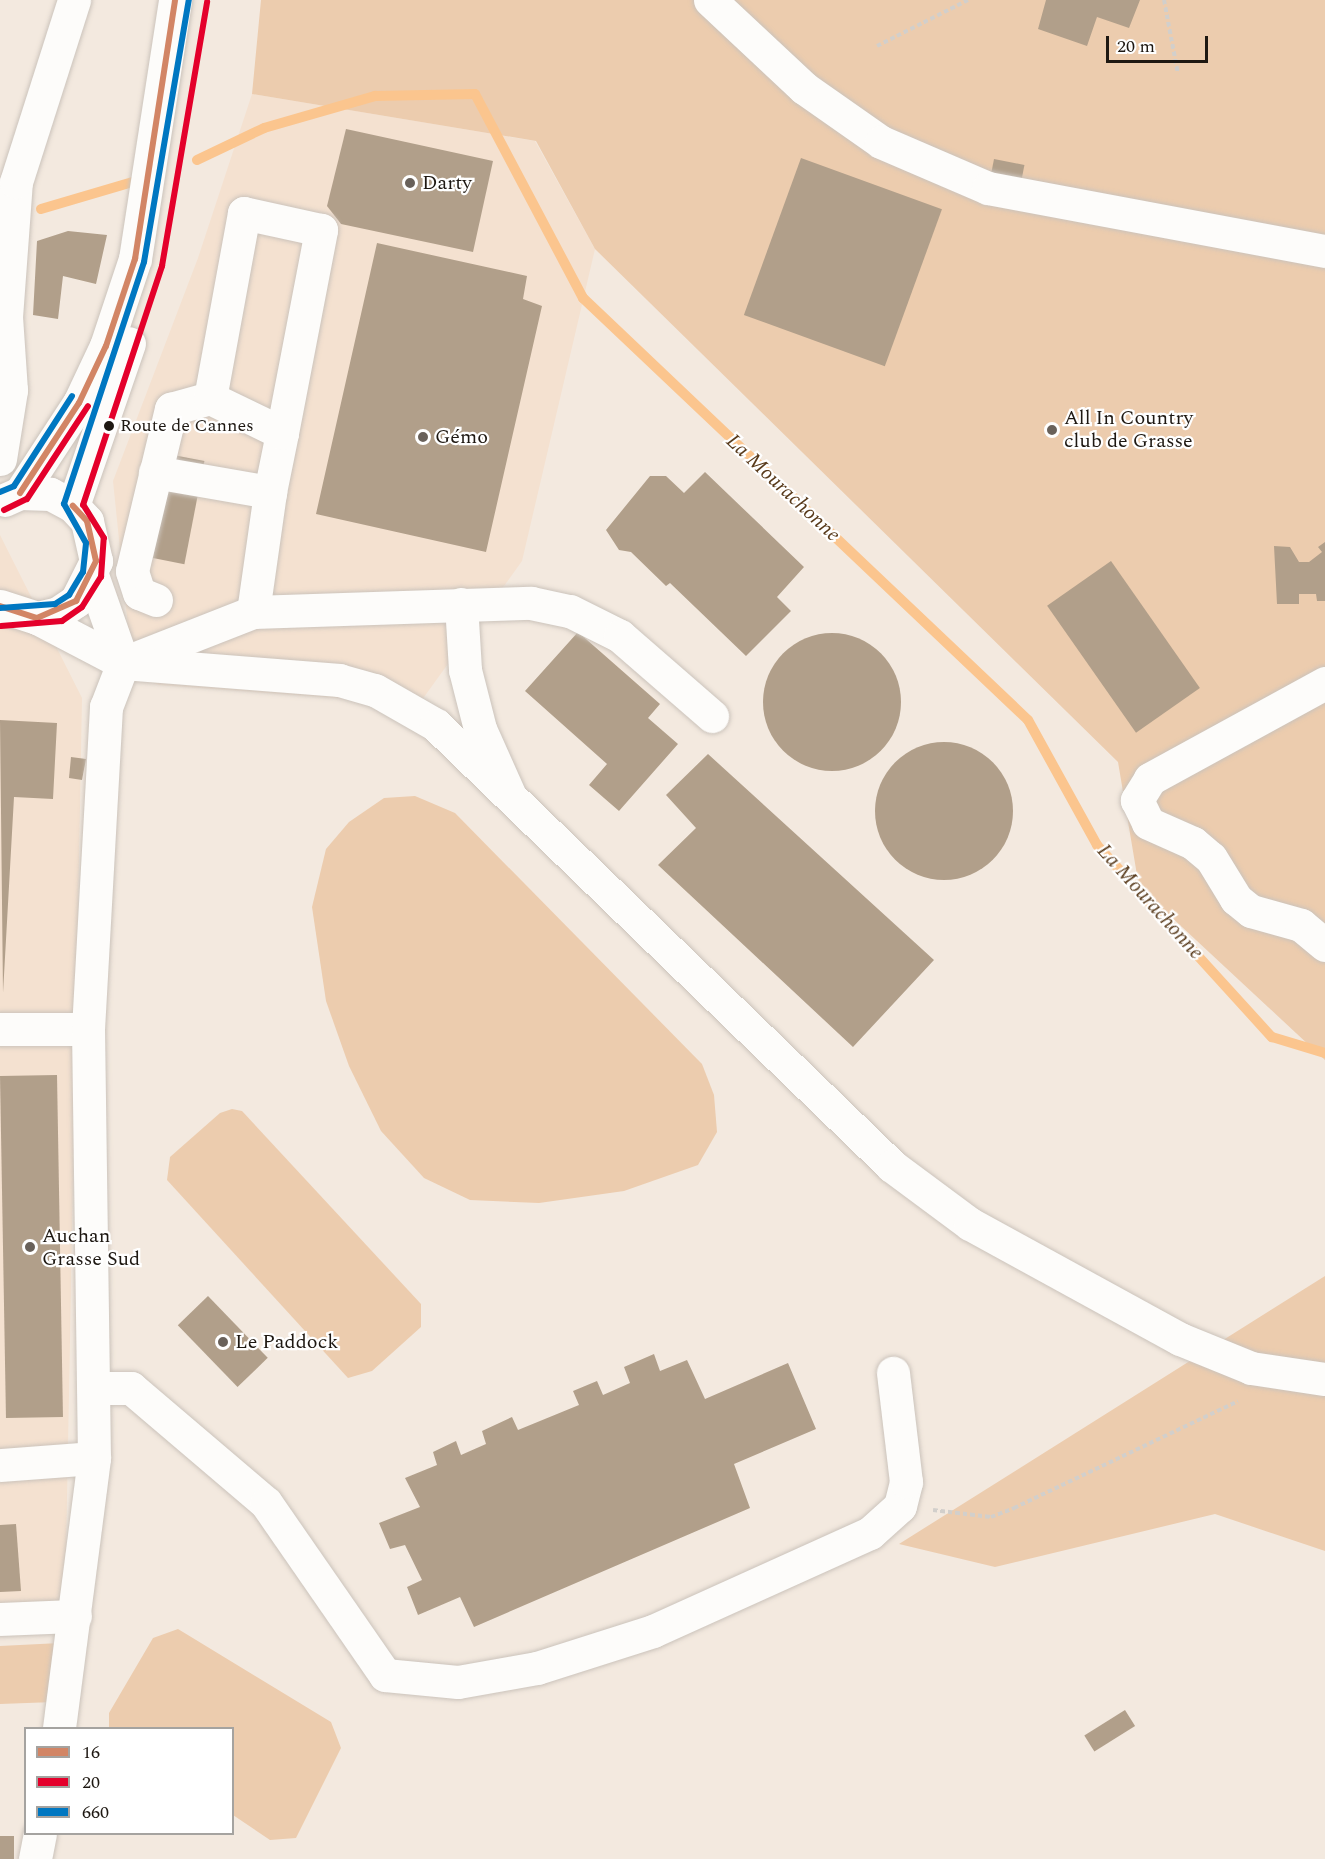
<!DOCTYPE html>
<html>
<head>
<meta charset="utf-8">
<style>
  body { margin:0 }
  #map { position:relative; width:1325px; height:1859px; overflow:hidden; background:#f3e9df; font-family:Spectral,serif }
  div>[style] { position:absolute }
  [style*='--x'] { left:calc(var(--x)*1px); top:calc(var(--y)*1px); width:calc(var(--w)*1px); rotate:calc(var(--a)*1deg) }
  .built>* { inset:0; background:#f4e1d0 }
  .green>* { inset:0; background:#ecccae }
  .stream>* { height:10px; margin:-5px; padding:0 5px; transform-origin:5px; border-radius:5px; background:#fbc58e }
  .building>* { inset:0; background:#b19f8a; transform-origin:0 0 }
  .round { border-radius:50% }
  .path>* { height:4px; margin-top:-2px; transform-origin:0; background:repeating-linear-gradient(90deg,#d2cfcb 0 4.5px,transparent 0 7.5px) }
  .roads { filter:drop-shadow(0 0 2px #cbc3bb) drop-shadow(0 0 2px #cbc3bb) }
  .minor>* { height:33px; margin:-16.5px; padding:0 16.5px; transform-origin:16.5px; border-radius:16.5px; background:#fdfcfa }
  .major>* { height:33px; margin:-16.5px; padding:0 16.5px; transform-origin:16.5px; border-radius:16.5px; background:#fdfcfa }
  .bus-1>* { height:6px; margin:-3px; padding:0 3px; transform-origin:3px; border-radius:3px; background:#d28565 }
  .bus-2>* { height:6px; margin:-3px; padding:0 3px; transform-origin:3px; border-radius:3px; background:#e4002b }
  .bus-3>* { height:6px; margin:-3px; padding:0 3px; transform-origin:3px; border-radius:3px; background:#0077c1 }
  .dots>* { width:16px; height:16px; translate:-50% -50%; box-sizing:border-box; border:3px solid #fff; border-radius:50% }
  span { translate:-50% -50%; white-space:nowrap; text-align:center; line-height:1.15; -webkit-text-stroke:4.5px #fff; paint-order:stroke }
  .bus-label { font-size:18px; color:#1e1812 }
  .left { translate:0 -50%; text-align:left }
  .poi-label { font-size:20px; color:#1e1812 }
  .water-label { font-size:21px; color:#593b1c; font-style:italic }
  .legend { position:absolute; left:24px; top:1727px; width:210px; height:108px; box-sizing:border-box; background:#fff; border:2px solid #a5a3a0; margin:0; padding:8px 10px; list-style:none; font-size:18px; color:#1e1812 }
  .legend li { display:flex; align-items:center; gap:12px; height:30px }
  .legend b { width:30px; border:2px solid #a5a3a0 }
  .scale { position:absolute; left:1106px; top:36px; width:102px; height:27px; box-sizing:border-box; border:3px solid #1e1812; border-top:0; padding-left:8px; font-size:18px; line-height:21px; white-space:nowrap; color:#1e1812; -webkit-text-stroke:4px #fff; paint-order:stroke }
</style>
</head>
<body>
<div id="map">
  <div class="built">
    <i style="clip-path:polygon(252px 94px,535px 141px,595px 249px,522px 561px,419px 704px,159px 685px,133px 676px,113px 481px,198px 258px)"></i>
    <i style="clip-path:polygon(0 535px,82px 698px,65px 1605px,0 1603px)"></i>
  </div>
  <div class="green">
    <i style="clip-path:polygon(261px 0,1325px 0,1325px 1060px,1139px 887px,1118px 762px,595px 249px,536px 141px,252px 94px)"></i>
    <i style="clip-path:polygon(415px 796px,455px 813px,702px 1064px,714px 1095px,717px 1132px,698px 1165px,624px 1191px,539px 1203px,470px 1200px,424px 1178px,381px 1131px,349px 1066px,326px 1001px,312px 907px,326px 849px,349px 822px,384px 798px)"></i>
    <i style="clip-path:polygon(232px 1109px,242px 1111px,421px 1304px,421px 1327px,372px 1371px,348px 1378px,167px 1180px,170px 1157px,220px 1113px)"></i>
    <i style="clip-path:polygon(1325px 1276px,1325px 1551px,1215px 1514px,995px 1567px,899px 1544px)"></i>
    <i style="clip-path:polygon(178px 1629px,331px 1722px,341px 1748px,296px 1838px,270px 1840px,233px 1815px,232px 1728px,109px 1728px,109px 1713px,153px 1638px)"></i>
    <i style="clip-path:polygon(60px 1643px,54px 1702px,0 1704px,0 1646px)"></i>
  </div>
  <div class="stream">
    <i style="--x:197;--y:160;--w:74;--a:-25.5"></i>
    <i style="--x:264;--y:128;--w:116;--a:-16.1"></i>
    <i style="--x:375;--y:96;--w:100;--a:-1.1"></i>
    <i style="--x:475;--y:94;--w:231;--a:62.1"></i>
    <i style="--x:583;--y:298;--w:613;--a:43.48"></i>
    <i style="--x:1028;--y:720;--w:143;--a:61.1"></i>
    <i style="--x:1097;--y:845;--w:260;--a:47.7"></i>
    <i style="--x:1272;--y:1037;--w:55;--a:16.8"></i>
    <i style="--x:41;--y:209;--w:99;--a:-16.4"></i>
  </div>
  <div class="building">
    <i style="clip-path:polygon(1046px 0,1140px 0,1129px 28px,1097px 17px,1087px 46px,1038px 29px)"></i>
    <i style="clip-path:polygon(346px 129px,493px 161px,473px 252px,341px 224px,327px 206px)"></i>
    <i style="left:801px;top:158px;width:150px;height:167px;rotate:20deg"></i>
    <i style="left:994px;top:159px;width:31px;height:20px;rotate:11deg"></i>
    <i style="clip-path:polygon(68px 231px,107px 235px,96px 284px,63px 276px,58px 319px,33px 315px,37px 241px)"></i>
    <i style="clip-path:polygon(377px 243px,527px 276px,523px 299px,542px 306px,486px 552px,316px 514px)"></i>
    <i style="left:173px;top:455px;width:32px;height:105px;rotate:11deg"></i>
    <i style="clip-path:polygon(705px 472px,804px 567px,777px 597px,791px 611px,746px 656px,670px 583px,666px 586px,631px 552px,619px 550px,606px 530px,650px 476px,666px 476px,684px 493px)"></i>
    <i style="clip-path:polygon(1325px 542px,1325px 601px,1317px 601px,1316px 594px,1299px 594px,1299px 604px,1277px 604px,1274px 546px,1290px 547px,1299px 562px,1309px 562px,1322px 552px,1318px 547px)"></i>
    <i style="left:1111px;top:561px;width:155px;height:78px;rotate:55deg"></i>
    <i style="clip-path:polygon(578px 632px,660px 704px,648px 718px,678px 744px,619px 811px,589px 785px,607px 764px,525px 691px)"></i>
    <i class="round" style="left:763px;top:633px;width:138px;height:138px"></i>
    <i style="clip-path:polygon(0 720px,57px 723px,53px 799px,14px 797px,3px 993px)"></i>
    <i class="round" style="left:875px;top:742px;width:138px;height:138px"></i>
    <i style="clip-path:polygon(708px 754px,934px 960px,853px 1047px,658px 865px,696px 828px,666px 795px)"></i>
    <i style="clip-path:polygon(71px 757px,86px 759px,82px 780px,69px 778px)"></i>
    <i style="left:57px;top:1075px;width:342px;height:57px;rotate:89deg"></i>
    <i style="left:208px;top:1296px;width:86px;height:42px;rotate:46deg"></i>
    <i style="clip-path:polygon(654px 1354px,660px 1371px,687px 1360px,705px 1399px,788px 1363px,816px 1429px,734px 1464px,750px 1508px,474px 1627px,460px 1597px,418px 1615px,407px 1587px,422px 1580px,405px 1545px,390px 1549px,379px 1523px,420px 1507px,405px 1478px,437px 1465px,433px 1452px,456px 1441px,461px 1455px,486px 1444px,482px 1431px,512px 1417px,518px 1430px,579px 1405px,573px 1391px,597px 1381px,603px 1395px,630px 1383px,624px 1367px)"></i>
    <i style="clip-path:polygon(16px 1524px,21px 1591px,0 1592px,0 1525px)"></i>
    <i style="left:1125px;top:1710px;width:19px;height:48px;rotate:58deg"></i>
    <i style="left:0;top:1836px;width:14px;height:23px"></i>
  </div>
  <div class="path">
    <i style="--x:1164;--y:0;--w:75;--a:79.3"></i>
    <i style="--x:877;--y:46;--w:102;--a:-26.8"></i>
    <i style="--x:933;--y:1510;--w:58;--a:6.9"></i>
    <i style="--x:991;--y:1517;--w:25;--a:-21"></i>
    <i style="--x:1014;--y:1508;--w:248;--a:-25.5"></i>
  </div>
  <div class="roads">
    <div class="minor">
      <i style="--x:710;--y:0;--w:129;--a:43.1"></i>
      <i style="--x:804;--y:88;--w:94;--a:35"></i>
      <i style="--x:881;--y:142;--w:116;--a:23.3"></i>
      <i style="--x:988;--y:188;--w:343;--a:10.6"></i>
      <i style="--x:0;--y:459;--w:70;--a:-80.9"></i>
      <i style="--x:11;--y:390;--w:73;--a:-93.9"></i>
      <i style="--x:6;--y:317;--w:135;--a:-85.8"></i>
      <i style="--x:16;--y:182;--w:191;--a:-72.3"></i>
      <i style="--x:155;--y:472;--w:117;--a:9.9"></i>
      <i style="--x:156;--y:600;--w:18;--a:-158"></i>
      <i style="--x:139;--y:593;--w:23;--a:-108"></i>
      <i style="--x:132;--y:571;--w:167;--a:-76.5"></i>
      <i style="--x:171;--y:409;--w:41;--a:-15.8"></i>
      <i style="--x:461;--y:604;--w:66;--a:86.5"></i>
      <i style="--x:465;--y:670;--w:61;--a:75.7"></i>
      <i style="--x:480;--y:729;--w:73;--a:65.9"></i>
      <i style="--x:253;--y:612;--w:121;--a:-81.9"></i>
      <i style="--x:270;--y:492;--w:60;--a:-78.5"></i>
      <i style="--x:282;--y:433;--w:207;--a:-79.1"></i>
      <i style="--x:321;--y:230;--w:79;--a:-167.6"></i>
      <i style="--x:244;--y:213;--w:188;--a:100.4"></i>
      <i style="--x:210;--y:398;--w:80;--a:25.9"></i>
      <i style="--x:1325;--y:683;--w:200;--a:151.3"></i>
      <i style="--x:1150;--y:779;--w:25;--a:122"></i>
      <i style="--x:1137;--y:800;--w:25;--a:64"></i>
      <i style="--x:1148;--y:823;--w:49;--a:24"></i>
      <i style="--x:1193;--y:843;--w:23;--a:40"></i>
      <i style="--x:1211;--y:858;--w:48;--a:58.6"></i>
      <i style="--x:1236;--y:899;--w:19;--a:39"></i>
      <i style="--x:1251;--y:911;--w:52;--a:15.6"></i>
      <i style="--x:1301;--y:925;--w:31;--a:40"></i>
      <i style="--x:0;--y:1029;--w:88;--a:0"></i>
      <i style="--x:96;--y:1388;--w:35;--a:0"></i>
      <i style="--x:131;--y:1388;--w:177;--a:40.4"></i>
      <i style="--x:266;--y:1503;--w:209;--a:55.3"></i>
      <i style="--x:385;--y:1675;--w:73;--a:5.5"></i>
      <i style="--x:458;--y:1682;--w:80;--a:-10"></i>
      <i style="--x:537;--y:1668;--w:122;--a:-17.7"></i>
      <i style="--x:653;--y:1631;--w:238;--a:-24.3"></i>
      <i style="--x:870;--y:1533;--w:40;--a:-42"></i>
      <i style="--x:900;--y:1506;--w:25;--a:-76"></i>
      <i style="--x:906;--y:1482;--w:110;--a:-96.8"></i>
      <i style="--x:0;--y:1465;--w:94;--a:-4.3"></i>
      <i style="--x:0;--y:1619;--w:75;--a:-2.3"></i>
      <i style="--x:59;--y:1728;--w:272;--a:-82.6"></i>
      <i style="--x:94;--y:1458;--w:429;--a:-90.8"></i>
      <i style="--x:88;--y:1029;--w:323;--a:-86.8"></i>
      <i style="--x:106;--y:707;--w:47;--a:-68.9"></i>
      <i style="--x:123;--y:663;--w:140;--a:-21.4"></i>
      <i style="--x:253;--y:612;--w:278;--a:-1.9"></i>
      <i style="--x:531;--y:603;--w:40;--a:12"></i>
      <i style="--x:570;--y:611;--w:56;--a:26.6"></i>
      <i style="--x:620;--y:636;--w:122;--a:41"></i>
      <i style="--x:35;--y:1859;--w:25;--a:-79"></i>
    </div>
    <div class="major">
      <i style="--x:20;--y:493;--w:108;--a:-56.8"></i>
      <i style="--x:79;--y:403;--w:63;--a:-64.7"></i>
      <i style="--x:106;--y:346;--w:92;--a:-71.6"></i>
      <i style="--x:135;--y:259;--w:262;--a:-81.2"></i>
      <i style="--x:73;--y:506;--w:172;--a:-71"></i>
      <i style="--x:92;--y:575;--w:93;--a:70.6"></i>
      <i style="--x:0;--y:606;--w:39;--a:18"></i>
      <i style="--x:37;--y:618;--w:22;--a:-13"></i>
      <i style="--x:58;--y:613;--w:22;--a:-34"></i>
      <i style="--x:76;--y:601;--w:45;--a:-63.4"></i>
      <i style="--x:96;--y:561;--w:41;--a:-102.7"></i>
      <i style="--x:87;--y:521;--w:21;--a:-133"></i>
      <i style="--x:73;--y:506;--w:26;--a:-152"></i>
      <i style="--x:50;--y:494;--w:30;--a:-178"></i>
      <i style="--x:20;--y:493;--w:17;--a:156"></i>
      <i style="--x:37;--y:618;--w:97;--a:27.6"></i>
      <i style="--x:123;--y:663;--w:217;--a:4.5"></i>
      <i style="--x:339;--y:680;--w:37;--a:16"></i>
      <i style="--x:375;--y:690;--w:70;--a:29.8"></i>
      <i style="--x:436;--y:725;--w:634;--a:44.04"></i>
      <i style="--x:892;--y:1166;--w:97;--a:36.6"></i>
      <i style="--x:970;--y:1224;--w:239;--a:28.7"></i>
      <i style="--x:1180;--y:1339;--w:77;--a:22.2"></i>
      <i style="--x:1251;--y:1368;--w:75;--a:8.5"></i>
    </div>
  </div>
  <div class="bus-1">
    <i style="--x:20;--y:493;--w:108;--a:-56.8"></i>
    <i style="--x:79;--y:403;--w:63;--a:-64.7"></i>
    <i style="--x:106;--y:346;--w:92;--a:-71.6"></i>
    <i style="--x:135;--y:259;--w:262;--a:-81.2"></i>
    <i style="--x:0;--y:606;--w:39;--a:18"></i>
    <i style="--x:37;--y:618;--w:43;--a:-23.6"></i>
    <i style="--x:76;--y:601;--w:45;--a:-63.4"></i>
    <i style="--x:96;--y:561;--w:41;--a:-102.7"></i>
    <i style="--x:87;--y:521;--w:21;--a:-133"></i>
  </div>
  <div class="bus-2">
    <i style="--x:4;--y:510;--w:25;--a:-26"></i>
    <i style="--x:27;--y:499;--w:111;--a:-56.7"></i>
    <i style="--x:1;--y:626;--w:61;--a:-4.7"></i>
    <i style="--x:62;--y:621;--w:24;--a:-35"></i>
    <i style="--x:82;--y:607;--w:36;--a:-58"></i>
    <i style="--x:101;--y:577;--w:39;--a:-86"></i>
    <i style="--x:104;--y:538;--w:39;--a:-122"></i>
    <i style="--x:83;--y:505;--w:252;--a:-71.7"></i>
    <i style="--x:162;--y:266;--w:268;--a:-80.3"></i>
  </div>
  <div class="bus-3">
    <i style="--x:0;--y:492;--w:15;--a:-23"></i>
    <i style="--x:14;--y:486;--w:107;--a:-57.2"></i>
    <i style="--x:0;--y:608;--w:55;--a:-4.2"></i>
    <i style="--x:55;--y:604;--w:17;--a:-33"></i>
    <i style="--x:69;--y:595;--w:27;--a:-59"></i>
    <i style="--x:83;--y:572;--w:29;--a:-84"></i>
    <i style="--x:86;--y:543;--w:45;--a:-119.4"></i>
    <i style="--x:64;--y:504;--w:255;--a:-71.7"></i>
    <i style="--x:144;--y:262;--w:266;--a:-80.3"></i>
  </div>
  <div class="dots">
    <i style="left:410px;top:183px;background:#69615a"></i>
    <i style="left:109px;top:426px;background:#1e1812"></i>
    <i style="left:1052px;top:430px;background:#69615a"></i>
    <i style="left:423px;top:437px;background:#69615a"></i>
    <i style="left:30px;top:1247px;background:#69615a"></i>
    <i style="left:223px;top:1342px;background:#69615a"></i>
  </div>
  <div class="bus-label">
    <span class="left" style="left:120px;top:426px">Route de Cannes</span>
  </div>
  <div class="poi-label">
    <span class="left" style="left:422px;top:183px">Darty</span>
    <span class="left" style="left:1064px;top:430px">All In Country<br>club de Grasse</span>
    <span class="left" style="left:435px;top:437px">Gémo</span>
    <span class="left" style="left:42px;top:1248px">Auchan<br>Grasse Sud</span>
    <span class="left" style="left:235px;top:1342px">Le Paddock</span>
  </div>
  <div class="water-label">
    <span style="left:783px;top:488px;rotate:43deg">La Mourachonne</span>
    <span style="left:1150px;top:902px;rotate:48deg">La Mourachonne</span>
  </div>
  <ul class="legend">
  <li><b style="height:8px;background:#d28565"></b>16</li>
  <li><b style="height:8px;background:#e4002b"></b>20</li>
  <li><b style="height:8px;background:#0077c1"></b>660</li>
  </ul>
  <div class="scale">20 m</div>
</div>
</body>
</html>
